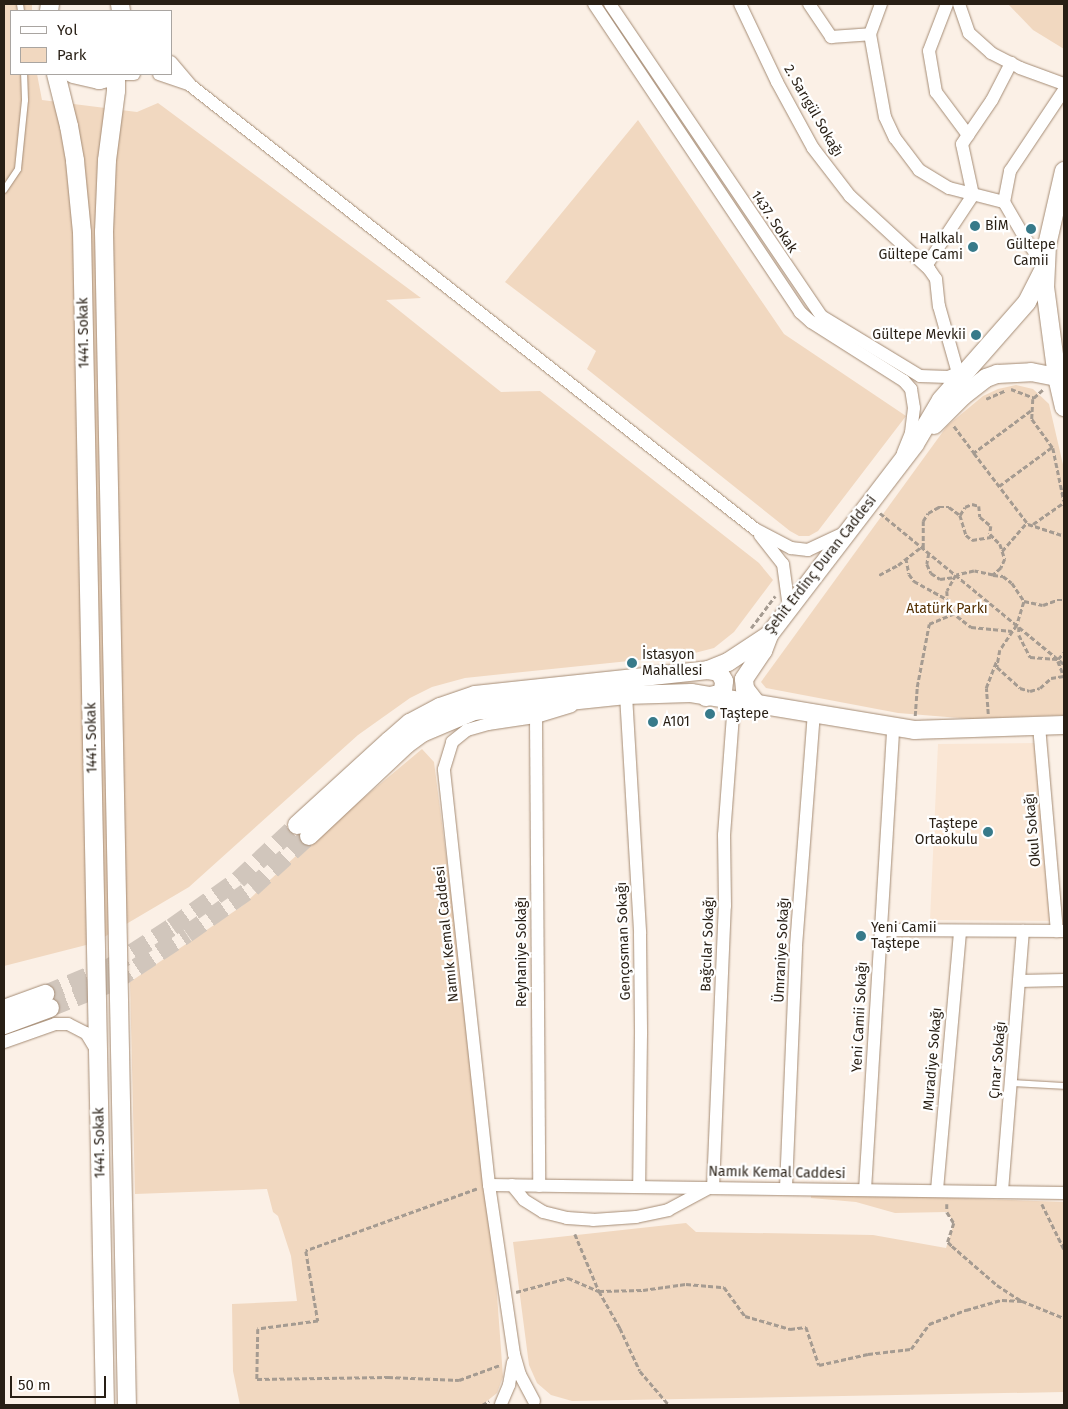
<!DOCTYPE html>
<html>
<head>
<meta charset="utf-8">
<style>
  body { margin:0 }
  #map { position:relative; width:1068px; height:1409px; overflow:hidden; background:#fbf0e6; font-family:"Fira Sans",sans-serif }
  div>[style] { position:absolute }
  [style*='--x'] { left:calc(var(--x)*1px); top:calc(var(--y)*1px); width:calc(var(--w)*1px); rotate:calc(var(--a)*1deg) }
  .built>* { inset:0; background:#fae6d4 }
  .green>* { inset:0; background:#f1d8c0 }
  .secondary-tunnel>* { height:18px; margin-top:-9px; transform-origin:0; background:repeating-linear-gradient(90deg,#d1c6bc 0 18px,transparent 0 27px) }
  .path>* { height:2.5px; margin-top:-1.25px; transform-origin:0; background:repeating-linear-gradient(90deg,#a59b91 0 5px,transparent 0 7.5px) }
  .roads { filter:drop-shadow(0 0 1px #a58c75) drop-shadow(0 0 1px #a58c75) }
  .lane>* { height:6px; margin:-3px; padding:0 3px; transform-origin:3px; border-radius:3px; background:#fff }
  .street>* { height:12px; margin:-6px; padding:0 6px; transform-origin:6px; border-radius:6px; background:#fff }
  .secondary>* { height:18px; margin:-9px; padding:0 9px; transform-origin:9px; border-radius:9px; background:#fff }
  .dots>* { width:14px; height:14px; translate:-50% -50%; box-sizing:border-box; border:2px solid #fff; border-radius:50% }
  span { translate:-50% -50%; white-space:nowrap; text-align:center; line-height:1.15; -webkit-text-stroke:4.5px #fff; paint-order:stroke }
  .street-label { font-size:14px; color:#281f15 }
  .poi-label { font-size:14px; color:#281f15 }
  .left { translate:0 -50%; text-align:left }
  .right { translate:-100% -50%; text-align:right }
  .park-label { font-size:14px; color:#553104 }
  .frame { position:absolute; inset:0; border:5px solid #281f15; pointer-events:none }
  .legend { position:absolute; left:10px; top:10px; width:162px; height:65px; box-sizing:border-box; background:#fff; border:1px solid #a9a5a1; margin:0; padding:6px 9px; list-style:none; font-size:15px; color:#281f15 }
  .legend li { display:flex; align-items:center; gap:10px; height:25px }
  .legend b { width:25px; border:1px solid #a9a5a1 }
  .scale { position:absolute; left:10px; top:1376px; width:96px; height:22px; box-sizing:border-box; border:2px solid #281f15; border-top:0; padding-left:6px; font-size:15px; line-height:18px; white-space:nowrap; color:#281f15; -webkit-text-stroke:4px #fff; paint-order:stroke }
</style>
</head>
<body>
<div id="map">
  <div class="built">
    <i style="clip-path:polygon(1035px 743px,1050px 921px,930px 920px,938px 744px)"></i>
  </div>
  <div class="green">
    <i style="clip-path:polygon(4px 4px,32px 4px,32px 11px,11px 11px,11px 74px,37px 74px,42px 100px,137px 112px,158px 103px,421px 298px,386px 300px,501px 392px,540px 391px,759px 563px,773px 580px,734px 632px,714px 648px,687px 655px,465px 678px,432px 687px,410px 698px,358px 735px,189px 887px,94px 943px,4px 966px)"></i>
    <i style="clip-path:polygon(1008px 4px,1064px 4px,1064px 49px,1033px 30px)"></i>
    <i style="clip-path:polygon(638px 120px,784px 334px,906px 416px,818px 531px,809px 536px,799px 536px,790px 531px,587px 369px,596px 351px,505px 282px)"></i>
    <i style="clip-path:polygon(1016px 385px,1033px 389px,1049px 404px,1064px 469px,1064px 715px,972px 719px,898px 713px,766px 688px,761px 682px,947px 426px,983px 396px,998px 389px)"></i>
    <i style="clip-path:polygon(422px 749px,434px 762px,489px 1185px,503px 1377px,497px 1393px,482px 1405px,240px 1405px,233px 1371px,232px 1304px,297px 1301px,291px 1256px,278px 1216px,273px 1212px,267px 1189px,135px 1194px,130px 982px,242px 906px,312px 841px)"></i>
    <i style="clip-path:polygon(811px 1193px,1064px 1202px,1064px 1392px,572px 1401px,551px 1395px,537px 1383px,529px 1365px,513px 1242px,686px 1223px,696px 1232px,873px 1235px,946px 1248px,954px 1223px,947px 1212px,895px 1213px,856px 1202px,811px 1198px)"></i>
  </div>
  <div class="secondary-tunnel">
    <i style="--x:45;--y:994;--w:70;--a:-22.6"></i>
    <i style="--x:110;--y:967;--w:74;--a:-32.8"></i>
    <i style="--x:172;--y:927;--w:81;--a:-35.5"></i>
    <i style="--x:238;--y:880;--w:81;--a:-43"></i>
    <i style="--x:50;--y:1008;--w:69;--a:-22.1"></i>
    <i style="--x:114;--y:982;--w:87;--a:-33.3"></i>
    <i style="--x:187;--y:934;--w:80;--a:-35.3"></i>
    <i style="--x:252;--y:888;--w:77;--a:-42.4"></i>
  </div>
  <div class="path">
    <i style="--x:1011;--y:389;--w:25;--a:21"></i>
    <i style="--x:1043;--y:390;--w:13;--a:138"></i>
    <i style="--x:1033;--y:399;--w:20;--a:93"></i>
    <i style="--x:1032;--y:419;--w:36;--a:54"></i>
    <i style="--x:1053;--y:448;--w:54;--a:78.3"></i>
    <i style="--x:986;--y:399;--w:22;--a:-24"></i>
    <i style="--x:1031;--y:411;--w:71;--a:143.6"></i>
    <i style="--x:974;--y:453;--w:89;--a:52.7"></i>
    <i style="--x:1028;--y:524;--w:38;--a:18"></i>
    <i style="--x:954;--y:426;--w:34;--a:53"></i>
    <i style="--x:999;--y:486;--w:66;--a:-36.3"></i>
    <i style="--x:880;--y:513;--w:238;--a:39.4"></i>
    <i style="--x:960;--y:515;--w:21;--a:73"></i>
    <i style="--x:966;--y:535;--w:8;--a:40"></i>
    <i style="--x:972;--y:540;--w:19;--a:-9"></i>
    <i style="--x:1033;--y:524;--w:38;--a:-35"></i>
    <i style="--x:923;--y:548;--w:27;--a:-90"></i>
    <i style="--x:923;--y:521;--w:9;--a:-58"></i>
    <i style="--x:928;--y:513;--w:13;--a:-29"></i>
    <i style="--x:939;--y:507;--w:10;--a:0"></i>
    <i style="--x:949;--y:507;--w:14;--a:36"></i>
    <i style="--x:960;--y:515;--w:9;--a:-58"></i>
    <i style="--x:965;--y:507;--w:8;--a:-23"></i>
    <i style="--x:972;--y:504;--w:7;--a:16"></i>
    <i style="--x:979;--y:506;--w:11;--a:85"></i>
    <i style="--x:980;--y:517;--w:14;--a:39"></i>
    <i style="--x:991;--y:526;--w:8;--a:97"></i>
    <i style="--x:990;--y:534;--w:14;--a:45"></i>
    <i style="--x:1000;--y:544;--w:16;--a:72"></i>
    <i style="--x:1005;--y:559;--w:10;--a:114"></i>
    <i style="--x:1001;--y:568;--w:11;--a:139"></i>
    <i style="--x:993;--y:575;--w:10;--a:6"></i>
    <i style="--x:1003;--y:576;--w:11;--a:38"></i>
    <i style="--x:1012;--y:583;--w:22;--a:56"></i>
    <i style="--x:1024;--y:601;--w:19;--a:12"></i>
    <i style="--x:1043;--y:605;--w:15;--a:-20"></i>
    <i style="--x:1057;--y:600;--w:7;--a:0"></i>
    <i style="--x:1002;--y:551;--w:38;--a:-49"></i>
    <i style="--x:929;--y:553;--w:11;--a:100"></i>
    <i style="--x:927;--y:564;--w:10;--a:66"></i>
    <i style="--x:931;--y:573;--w:11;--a:34"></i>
    <i style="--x:940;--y:579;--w:15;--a:-8"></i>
    <i style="--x:906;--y:558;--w:16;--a:79"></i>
    <i style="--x:909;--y:574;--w:9;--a:54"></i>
    <i style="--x:914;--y:581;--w:38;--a:29"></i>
    <i style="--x:879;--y:575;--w:21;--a:-28"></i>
    <i style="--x:898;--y:565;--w:29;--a:-38"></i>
    <i style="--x:993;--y:575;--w:19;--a:-168"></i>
    <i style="--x:974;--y:571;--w:18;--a:167"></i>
    <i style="--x:956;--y:575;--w:18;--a:119"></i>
    <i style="--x:947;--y:591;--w:13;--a:86"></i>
    <i style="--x:948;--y:604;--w:15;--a:53"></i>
    <i style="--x:957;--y:616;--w:18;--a:38"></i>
    <i style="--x:971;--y:627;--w:41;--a:5.6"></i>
    <i style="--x:1024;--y:602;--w:24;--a:107"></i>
    <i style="--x:1017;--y:625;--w:30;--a:124"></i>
    <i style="--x:1000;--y:650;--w:17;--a:100"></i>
    <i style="--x:997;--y:667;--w:31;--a:42"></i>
    <i style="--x:1020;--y:688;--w:10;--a:17"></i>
    <i style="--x:1030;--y:691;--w:10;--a:-17"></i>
    <i style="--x:1040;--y:688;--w:15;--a:-42"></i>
    <i style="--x:1051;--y:678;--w:13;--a:-9"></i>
    <i style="--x:1019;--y:627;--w:8;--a:90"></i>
    <i style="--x:1019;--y:635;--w:25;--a:63"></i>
    <i style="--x:1030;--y:657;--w:27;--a:4"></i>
    <i style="--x:751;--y:628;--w:40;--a:-53"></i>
    <i style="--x:1058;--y:659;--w:9;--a:-49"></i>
    <i style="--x:1058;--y:661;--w:17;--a:69"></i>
    <i style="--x:988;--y:714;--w:26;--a:-94"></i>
    <i style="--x:986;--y:688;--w:28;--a:-69"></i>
    <i style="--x:915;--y:716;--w:29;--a:-86"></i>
    <i style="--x:917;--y:687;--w:64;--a:-79.2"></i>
    <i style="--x:929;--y:624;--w:28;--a:-23"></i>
    <i style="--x:477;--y:1189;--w:182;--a:160.1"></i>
    <i style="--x:306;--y:1251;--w:71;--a:80.3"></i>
    <i style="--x:318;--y:1321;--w:61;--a:172.4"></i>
    <i style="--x:258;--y:1329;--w:50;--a:91.1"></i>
    <i style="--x:257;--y:1379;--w:131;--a:-0.9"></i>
    <i style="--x:388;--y:1377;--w:71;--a:2.4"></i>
    <i style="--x:459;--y:1380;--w:44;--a:-20.1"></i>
    <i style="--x:947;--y:1204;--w:8;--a:90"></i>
    <i style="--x:947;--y:1212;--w:13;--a:58"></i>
    <i style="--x:954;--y:1223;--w:20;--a:108"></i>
    <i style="--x:948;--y:1242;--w:6;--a:45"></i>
    <i style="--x:952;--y:1246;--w:60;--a:40.9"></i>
    <i style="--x:997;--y:1285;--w:30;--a:33"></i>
    <i style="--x:1022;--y:1301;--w:45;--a:22"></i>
    <i style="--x:1042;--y:1204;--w:50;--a:63.9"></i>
    <i style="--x:575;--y:1234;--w:62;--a:67.2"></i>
    <i style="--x:599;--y:1291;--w:43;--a:60.4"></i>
    <i style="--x:620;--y:1328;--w:47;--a:65.1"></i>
    <i style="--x:640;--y:1371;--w:45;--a:49.5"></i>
    <i style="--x:516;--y:1292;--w:54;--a:-15.1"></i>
    <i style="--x:568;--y:1278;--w:34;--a:23"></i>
    <i style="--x:599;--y:1291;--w:44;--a:-1.3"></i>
    <i style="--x:643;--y:1290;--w:43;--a:-7.9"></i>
    <i style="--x:686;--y:1284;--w:38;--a:5"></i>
    <i style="--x:724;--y:1287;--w:36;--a:54"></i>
    <i style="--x:745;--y:1316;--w:47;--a:16.1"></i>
    <i style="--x:790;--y:1329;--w:16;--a:-7"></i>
    <i style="--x:806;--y:1327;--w:40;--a:71.1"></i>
    <i style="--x:819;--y:1365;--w:50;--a:-12.7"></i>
    <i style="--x:868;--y:1354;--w:43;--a:-6.6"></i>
    <i style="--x:911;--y:1349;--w:31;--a:-54"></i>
    <i style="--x:929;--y:1324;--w:40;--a:-21"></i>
    <i style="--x:966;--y:1310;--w:37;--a:-16"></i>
    <i style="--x:1002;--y:1300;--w:20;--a:3"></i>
    <i style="--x:482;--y:1405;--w:8;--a:-30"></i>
  </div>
  <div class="roads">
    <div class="lane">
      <i style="--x:20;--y:4;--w:7;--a:82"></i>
      <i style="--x:4;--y:190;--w:25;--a:-56"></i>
      <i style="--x:18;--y:169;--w:69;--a:-84.2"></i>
      <i style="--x:25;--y:100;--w:26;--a:-92"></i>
      <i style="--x:1011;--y:1083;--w:53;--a:3.2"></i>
    </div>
    <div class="street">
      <i style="--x:594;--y:4;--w:371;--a:56.2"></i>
      <i style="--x:800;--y:312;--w:15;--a:42"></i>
      <i style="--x:811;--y:322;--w:110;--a:32.4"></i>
      <i style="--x:904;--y:381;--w:11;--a:49"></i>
      <i style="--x:911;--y:389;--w:19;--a:81"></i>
      <i style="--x:914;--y:408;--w:25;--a:97"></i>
      <i style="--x:911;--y:433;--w:22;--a:112"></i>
      <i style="--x:610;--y:4;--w:377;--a:55.9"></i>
      <i style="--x:821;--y:316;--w:116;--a:31.2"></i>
      <i style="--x:920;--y:376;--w:28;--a:2"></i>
      <i style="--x:948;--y:377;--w:18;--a:-22"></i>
      <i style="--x:740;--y:4;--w:86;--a:64.6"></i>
      <i style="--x:777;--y:82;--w:75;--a:61.4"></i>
      <i style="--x:813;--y:148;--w:61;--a:52.4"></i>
      <i style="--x:850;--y:196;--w:108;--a:42.7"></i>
      <i style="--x:929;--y:269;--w:12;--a:55"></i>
      <i style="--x:936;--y:279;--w:27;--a:84"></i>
      <i style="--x:939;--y:306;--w:70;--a:74.2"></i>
      <i style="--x:809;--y:4;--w:40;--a:56"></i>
      <i style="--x:831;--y:37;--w:39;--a:-4"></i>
      <i style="--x:881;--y:4;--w:32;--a:110"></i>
      <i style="--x:870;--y:34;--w:84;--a:79.8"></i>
      <i style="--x:885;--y:117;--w:23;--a:65"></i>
      <i style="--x:895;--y:138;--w:40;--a:53"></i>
      <i style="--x:919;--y:170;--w:35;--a:31"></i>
      <i style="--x:949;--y:188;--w:57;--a:14.3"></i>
      <i style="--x:947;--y:4;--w:50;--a:111"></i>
      <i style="--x:929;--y:51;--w:42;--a:80.3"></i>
      <i style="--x:936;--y:92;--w:54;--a:53.3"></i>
      <i style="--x:959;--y:4;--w:31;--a:71"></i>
      <i style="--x:969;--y:33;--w:30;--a:42"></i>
      <i style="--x:991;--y:53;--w:33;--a:27"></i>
      <i style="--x:1020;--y:68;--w:47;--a:20"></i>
      <i style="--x:171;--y:62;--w:30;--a:50"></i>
      <i style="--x:190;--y:85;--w:719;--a:38.16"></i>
      <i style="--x:755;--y:529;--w:41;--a:27.8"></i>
      <i style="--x:791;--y:548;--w:17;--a:7"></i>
      <i style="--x:808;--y:550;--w:42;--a:-25.3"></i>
      <i style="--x:124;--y:74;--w:10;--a:0"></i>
      <i style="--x:159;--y:74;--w:31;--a:19"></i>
      <i style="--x:926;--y:266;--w:85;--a:-56.5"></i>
      <i style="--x:973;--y:195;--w:52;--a:-102.2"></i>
      <i style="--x:962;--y:144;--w:53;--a:-55.7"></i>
      <i style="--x:992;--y:100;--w:42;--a:-62.8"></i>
      <i style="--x:1045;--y:267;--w:33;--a:-125"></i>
      <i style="--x:1026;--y:240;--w:44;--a:-120.1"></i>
      <i style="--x:1004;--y:202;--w:32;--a:-79"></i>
      <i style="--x:1010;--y:171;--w:97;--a:-56.3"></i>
      <i style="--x:760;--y:535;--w:37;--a:52"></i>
      <i style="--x:783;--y:564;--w:44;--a:82.2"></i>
      <i style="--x:626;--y:695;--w:239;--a:86.6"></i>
      <i style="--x:640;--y:934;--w:100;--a:89.4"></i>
      <i style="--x:641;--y:1034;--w:153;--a:90.7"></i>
      <i style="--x:536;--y:717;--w:469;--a:89.6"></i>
      <i style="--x:1039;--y:726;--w:206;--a:85"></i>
      <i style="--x:880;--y:930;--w:184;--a:0.3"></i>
      <i style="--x:1019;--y:981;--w:45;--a:-1.3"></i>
      <i style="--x:4;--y:1042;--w:54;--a:-19.4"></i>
      <i style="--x:55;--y:1024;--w:13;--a:0"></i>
      <i style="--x:68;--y:1024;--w:20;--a:27"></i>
      <i style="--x:86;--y:1033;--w:21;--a:59"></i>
      <i style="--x:489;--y:1185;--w:575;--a:0.8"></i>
      <i style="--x:512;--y:1185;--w:19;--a:51"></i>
      <i style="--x:524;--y:1200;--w:22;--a:32"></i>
      <i style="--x:543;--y:1212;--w:25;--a:14"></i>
      <i style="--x:567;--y:1218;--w:26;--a:4"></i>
      <i style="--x:593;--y:1220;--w:43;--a:-4"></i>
      <i style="--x:636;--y:1217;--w:33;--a:-12"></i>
      <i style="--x:668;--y:1210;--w:47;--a:-28.2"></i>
      <i style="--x:713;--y:1188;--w:282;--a:-87.6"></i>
      <i style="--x:725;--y:906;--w:71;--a:-90.8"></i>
      <i style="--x:724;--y:835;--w:134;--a:-85.7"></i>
      <i style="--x:786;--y:1188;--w:242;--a:-87.6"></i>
      <i style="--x:796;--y:946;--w:233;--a:-85.6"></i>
      <i style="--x:865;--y:1190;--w:464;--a:-86.5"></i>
      <i style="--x:937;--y:1190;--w:260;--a:-84.9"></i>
      <i style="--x:1002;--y:1191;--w:261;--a:-85.4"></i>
      <i style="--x:534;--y:1401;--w:30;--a:-118"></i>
      <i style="--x:520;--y:1375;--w:22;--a:-106"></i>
      <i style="--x:514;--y:1354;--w:171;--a:-98.4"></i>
      <i style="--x:489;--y:1185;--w:418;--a:-96.2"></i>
      <i style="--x:444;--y:769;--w:28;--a:-73"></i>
      <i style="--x:452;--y:742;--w:19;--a:-39"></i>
      <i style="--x:467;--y:730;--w:22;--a:-16"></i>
      <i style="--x:488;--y:724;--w:49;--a:-8.3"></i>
      <i style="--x:536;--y:717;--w:37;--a:-17"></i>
      <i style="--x:501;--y:1404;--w:21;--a:-67"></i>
      <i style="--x:509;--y:1385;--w:23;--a:-80"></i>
    </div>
    <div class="secondary">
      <i style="--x:120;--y:4;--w:7;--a:82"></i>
      <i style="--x:49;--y:11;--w:7;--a:-82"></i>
      <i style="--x:56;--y:74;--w:54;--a:76"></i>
      <i style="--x:69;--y:126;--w:36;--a:80"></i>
      <i style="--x:75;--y:161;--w:71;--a:84.4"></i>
      <i style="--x:82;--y:232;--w:1173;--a:88.88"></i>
      <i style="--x:73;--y:74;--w:27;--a:13"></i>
      <i style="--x:99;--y:80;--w:9;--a:-13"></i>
      <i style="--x:108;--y:78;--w:7;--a:-34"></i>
      <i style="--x:116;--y:74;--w:17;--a:90"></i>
      <i style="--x:116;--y:91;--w:70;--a:97.4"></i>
      <i style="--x:107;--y:160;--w:72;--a:92.4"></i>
      <i style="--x:104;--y:232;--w:1173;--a:88.88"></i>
      <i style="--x:1064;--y:171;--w:76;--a:102.9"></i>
      <i style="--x:1047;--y:245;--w:42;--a:92.7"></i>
      <i style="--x:1045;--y:287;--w:91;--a:82.4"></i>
      <i style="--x:1057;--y:377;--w:31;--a:77"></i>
      <i style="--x:934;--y:425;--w:41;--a:-45"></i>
      <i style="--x:963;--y:396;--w:29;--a:-38"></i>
      <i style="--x:986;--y:378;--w:12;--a:-20"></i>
      <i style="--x:997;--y:374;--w:34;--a:-3"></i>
      <i style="--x:1031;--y:372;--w:26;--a:11"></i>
      <i style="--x:1057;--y:377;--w:10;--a:45"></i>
      <i style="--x:706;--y:697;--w:13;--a:-13"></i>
      <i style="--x:719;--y:694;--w:5;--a:-37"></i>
      <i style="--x:723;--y:691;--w:10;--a:-84"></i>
      <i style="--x:724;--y:681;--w:10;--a:-119"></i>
      <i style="--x:719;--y:672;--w:11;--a:-170"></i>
      <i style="--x:756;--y:703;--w:18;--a:-128"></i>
      <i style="--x:745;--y:689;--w:10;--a:-96"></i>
      <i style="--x:744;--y:679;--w:34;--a:-56"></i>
      <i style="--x:763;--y:651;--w:17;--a:-69"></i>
      <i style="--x:297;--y:825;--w:125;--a:-42.4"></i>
      <i style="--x:389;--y:741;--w:28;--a:-41"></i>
      <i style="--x:410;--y:723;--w:34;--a:-28"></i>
      <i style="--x:440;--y:707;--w:37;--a:-19"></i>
      <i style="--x:475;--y:695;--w:234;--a:-6.1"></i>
      <i style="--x:708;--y:670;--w:22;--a:-22"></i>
      <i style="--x:728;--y:662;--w:49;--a:-33.4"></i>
      <i style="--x:769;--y:635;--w:240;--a:-52.6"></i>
      <i style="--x:915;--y:444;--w:51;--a:-59.4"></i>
      <i style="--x:941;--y:400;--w:130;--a:-48.7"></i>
      <i style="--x:1027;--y:302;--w:39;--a:-63"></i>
      <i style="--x:309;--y:836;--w:134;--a:-43.2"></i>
      <i style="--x:407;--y:744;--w:19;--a:-36"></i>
      <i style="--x:422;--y:733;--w:56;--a:-22.9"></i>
      <i style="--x:474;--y:711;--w:153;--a:-6"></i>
      <i style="--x:626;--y:695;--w:65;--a:-1.8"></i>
      <i style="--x:691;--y:693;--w:226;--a:9.4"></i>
      <i style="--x:914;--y:730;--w:150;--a:-1.9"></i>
      <i style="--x:4;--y:1009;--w:44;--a:-20.1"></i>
      <i style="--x:4;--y:1025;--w:49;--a:-20.3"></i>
    </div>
  </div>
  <div class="dots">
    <i style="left:975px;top:226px;background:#377a8a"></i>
    <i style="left:1031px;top:229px;background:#377a8a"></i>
    <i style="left:973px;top:247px;background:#377a8a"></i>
    <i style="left:976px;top:335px;background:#377a8a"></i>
    <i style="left:632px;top:663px;background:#377a8a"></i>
    <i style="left:710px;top:714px;background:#377a8a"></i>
    <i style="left:653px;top:722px;background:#377a8a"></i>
    <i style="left:988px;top:832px;background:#377a8a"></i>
    <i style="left:861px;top:936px;background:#377a8a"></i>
  </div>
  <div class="street-label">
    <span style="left:813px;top:111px;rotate:60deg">2. Sarıgül Sokağı</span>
    <span style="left:774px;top:222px;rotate:56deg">1437. Sokak</span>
    <span style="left:84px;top:333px;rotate:-91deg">1441. Sokak</span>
    <span style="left:821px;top:565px;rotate:-52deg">Şehit Erdinç Duran Caddesi</span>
    <span style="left:92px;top:738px;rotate:-91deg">1441. Sokak</span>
    <span style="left:1033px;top:830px;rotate:-95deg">Okul Sokağı</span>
    <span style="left:447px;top:934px;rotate:-96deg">Namık Kemal Caddesi</span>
    <span style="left:624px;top:941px;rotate:-92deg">Gençosman Sokağı</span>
    <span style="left:708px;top:944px;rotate:-88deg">Bağcılar Sokağı</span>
    <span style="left:782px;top:950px;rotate:-87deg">Ümraniye Sokağı</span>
    <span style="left:522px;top:952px;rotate:-90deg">Reyhaniye Sokağı</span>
    <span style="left:860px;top:1017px;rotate:-87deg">Yeni Camii Sokağı</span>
    <span style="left:933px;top:1059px;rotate:-85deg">Muradiye Sokağı</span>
    <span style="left:998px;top:1060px;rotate:-85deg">Çınar Sokağı</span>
    <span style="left:100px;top:1143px;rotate:-91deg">1441. Sokak</span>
    <span style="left:777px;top:1173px;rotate:1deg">Namık Kemal Caddesi</span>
  </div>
  <div class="poi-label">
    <span class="left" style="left:985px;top:226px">BİM</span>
    <span class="right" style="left:963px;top:247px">Halkalı<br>Gültepe Cami</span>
    <span style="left:1031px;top:253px">Gültepe<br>Camii</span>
    <span class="right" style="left:966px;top:335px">Gültepe Mevkii</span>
    <span class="left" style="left:642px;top:663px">İstasyon<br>Mahallesi</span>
    <span class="left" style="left:720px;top:714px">Taştepe</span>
    <span class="left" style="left:663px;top:722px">A101</span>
    <span class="right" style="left:978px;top:832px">Taştepe<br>Ortaokulu</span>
    <span class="left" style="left:871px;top:936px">Yeni Camii<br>Taştepe</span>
  </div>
  <div class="park-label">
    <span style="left:947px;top:609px">Atatürk Parkı</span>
  </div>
  <div class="frame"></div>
  <ul class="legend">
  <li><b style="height:6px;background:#fff"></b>Yol</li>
  <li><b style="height:14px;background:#f1d8c0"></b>Park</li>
  </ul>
  <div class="scale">50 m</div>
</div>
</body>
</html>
